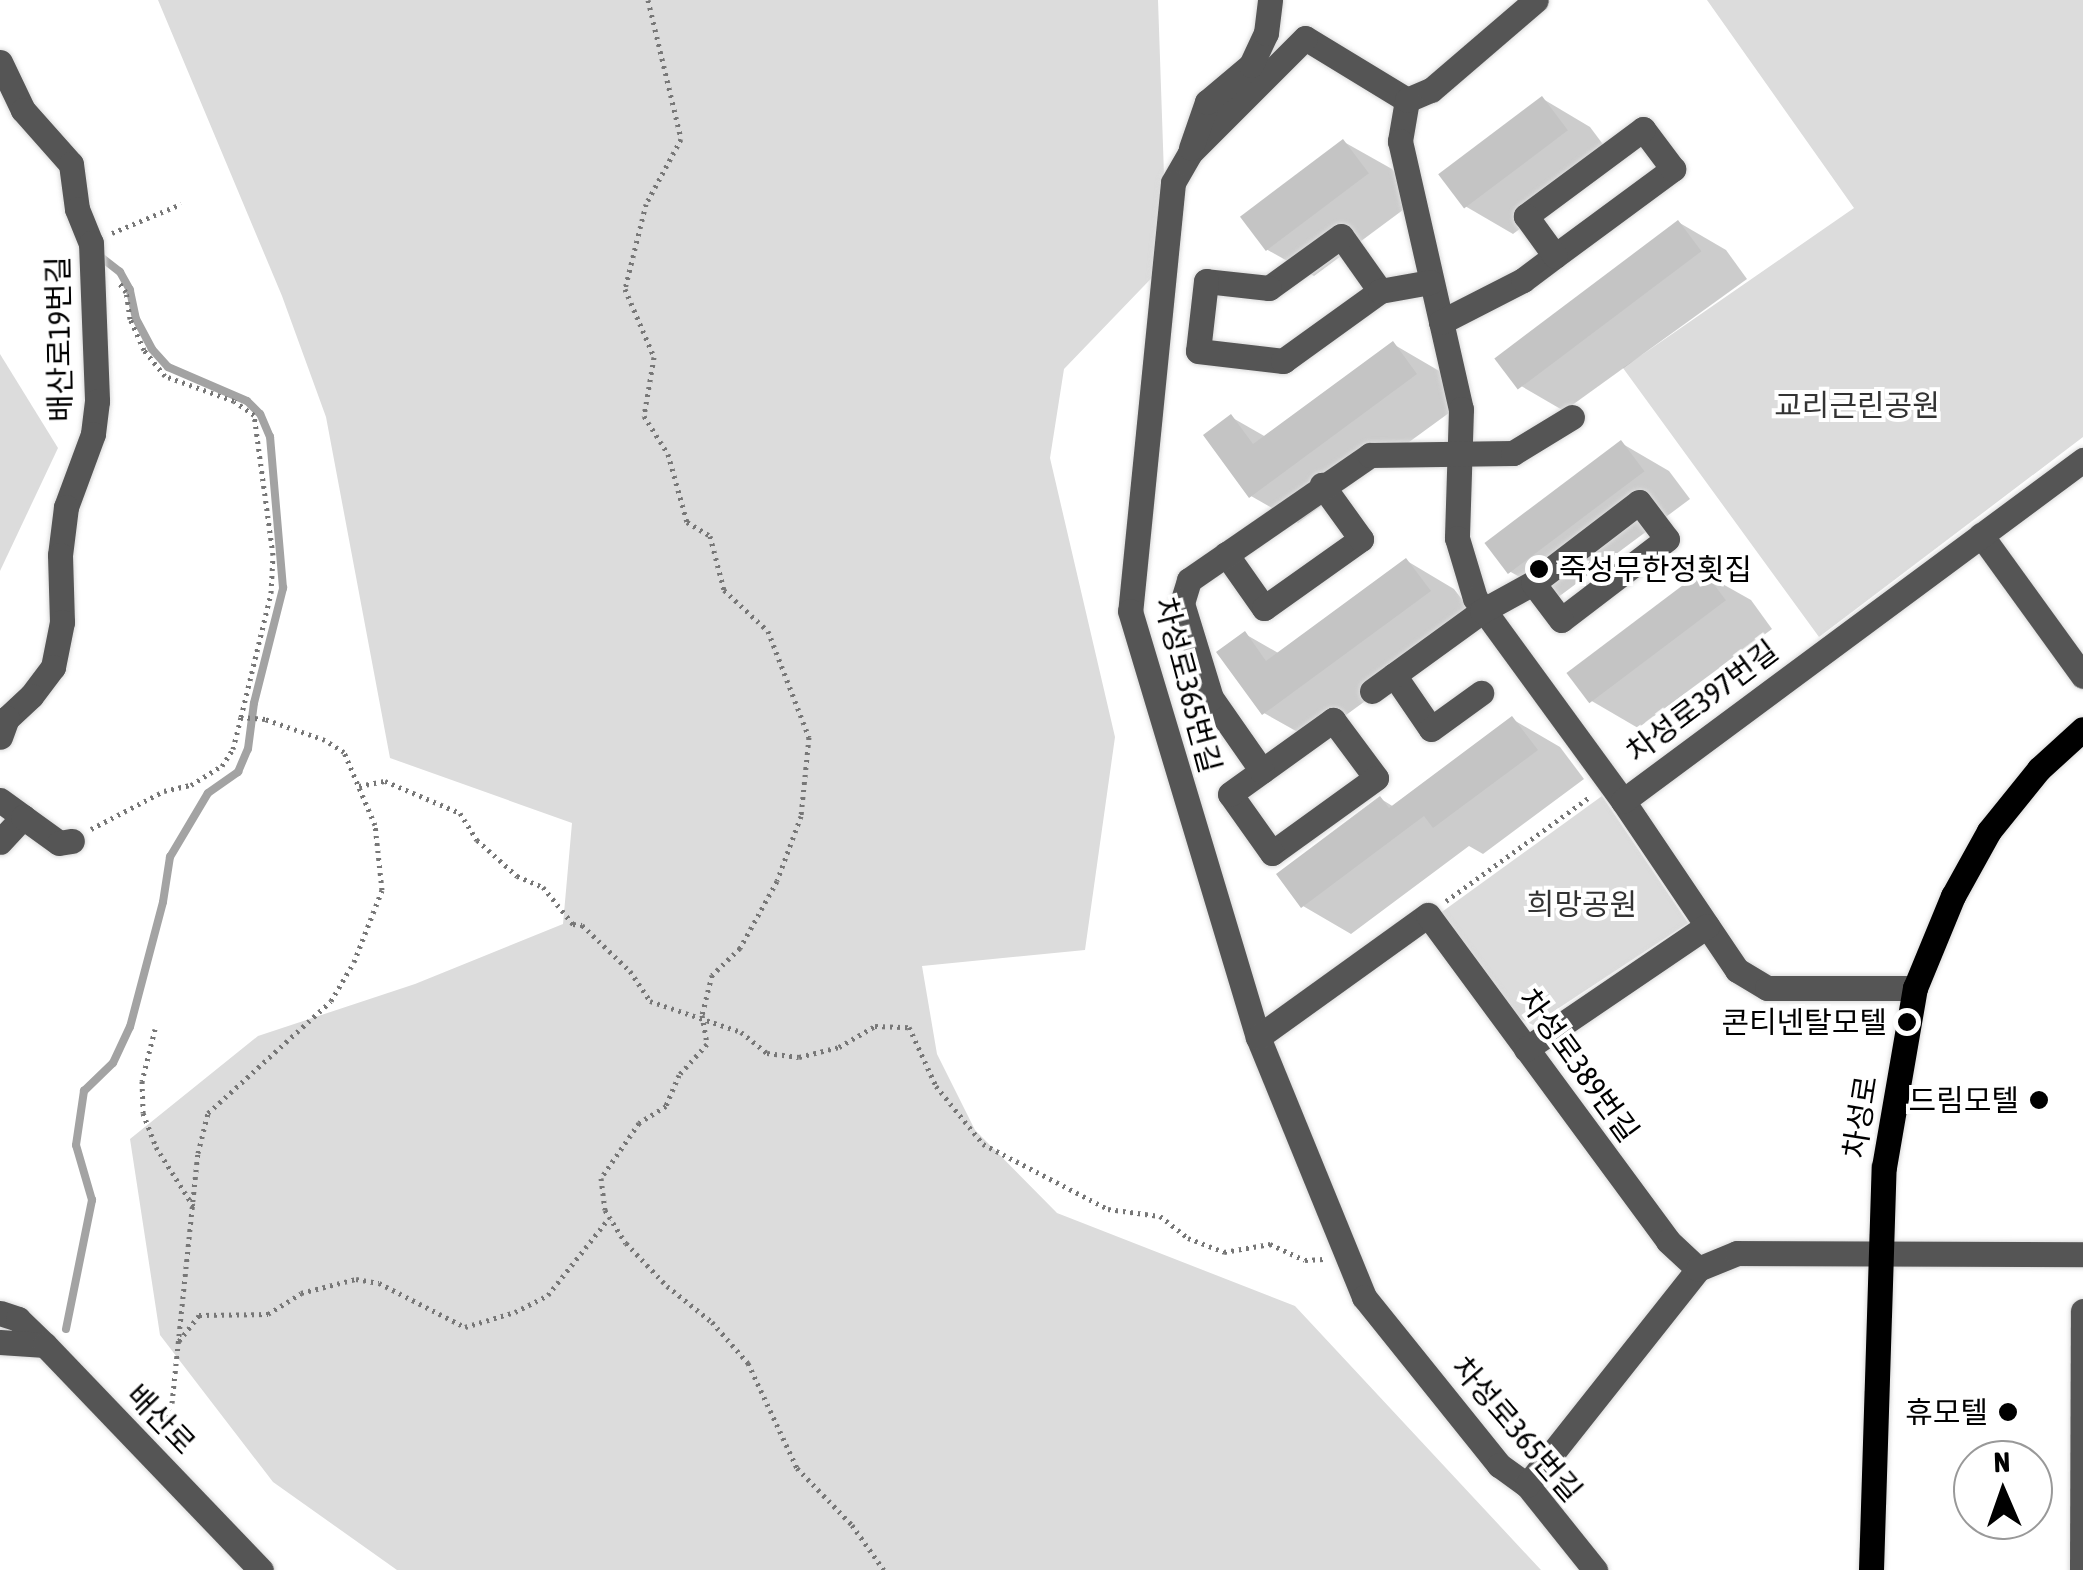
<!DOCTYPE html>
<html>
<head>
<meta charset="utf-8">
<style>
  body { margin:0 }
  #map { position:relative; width:2083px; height:1570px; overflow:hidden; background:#fff; font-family:"Asap Condensed","Noto Sans KR",sans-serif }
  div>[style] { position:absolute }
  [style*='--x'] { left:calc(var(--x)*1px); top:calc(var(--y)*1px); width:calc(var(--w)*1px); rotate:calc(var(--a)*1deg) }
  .green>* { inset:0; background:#dcdcdc }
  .shadow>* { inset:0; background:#0003 }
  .stream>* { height:8px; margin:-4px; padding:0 4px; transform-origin:4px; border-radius:4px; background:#a3a3a3 }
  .building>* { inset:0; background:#c4c4c4; transform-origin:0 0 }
  .path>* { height:5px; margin-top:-2.5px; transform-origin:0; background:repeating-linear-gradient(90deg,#777 0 2.5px,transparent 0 7.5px) }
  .roads { filter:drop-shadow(0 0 2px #dbdbdb) drop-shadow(0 0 2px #dbdbdb) }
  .minor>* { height:25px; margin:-12.5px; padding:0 12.5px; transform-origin:12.5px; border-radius:12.5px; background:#555 }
  .major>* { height:25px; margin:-12.5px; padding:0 12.5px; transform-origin:12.5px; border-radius:12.5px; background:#000 }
  .dots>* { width:28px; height:28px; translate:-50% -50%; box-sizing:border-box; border:5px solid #fff; border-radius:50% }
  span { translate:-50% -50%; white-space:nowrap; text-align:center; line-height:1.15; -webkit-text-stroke:8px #fff; paint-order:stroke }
  .street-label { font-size:30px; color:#000 }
  .park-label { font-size:30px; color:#333 }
  .poi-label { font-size:30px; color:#000 }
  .left { translate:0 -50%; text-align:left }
  .right { translate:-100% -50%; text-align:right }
  .north { position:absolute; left:1953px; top:1440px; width:100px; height:100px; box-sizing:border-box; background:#fff; border:2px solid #999; border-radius:50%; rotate:358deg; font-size:28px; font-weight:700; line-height:40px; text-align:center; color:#000 }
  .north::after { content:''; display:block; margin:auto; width:35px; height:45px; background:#000; clip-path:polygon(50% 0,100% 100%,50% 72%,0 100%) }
</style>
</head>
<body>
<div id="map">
  <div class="green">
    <i style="clip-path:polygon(158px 0,1158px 0,1167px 262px,1064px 369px,1050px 458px,1115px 737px,1085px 950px,922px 966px,937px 1054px,975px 1130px,1057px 1213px,1295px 1306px,1541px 1570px,397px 1570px,273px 1482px,160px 1335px,130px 1139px,258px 1036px,415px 984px,563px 924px,572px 823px,390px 758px,326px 417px,282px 296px)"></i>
    <i style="clip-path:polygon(1707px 0,2083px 0,2083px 437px,1819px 637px,1623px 368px,1854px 208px)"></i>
    <i style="clip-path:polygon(0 354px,58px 448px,0 571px)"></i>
    <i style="clip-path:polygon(1602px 796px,1688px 923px,1533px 1025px,1513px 1015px,1439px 914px)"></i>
  </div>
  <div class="shadow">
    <i style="clip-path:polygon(1543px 99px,1590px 127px,1614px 159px,1513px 234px,1465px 206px)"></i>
    <i style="clip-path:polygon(1344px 142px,1392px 169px,1415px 201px,1314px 276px,1266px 249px)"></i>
    <i style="clip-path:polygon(1678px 222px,1726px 250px,1747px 279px,1564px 411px,1516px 383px)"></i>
    <i style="clip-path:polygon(1393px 344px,1441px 372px,1464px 402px,1298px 523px,1251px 496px,1231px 417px,1266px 437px)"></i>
    <i style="clip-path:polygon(1621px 443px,1669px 471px,1690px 499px,1557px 598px,1509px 571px)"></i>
    <i style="clip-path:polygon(1407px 561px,1454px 589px,1477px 619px,1312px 740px,1264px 713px,1245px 634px,1280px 654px)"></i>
    <i style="clip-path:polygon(1703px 573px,1751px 600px,1772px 629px,1638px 728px,1590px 700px)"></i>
    <i style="clip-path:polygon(1512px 719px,1560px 747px,1584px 779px,1483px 854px,1469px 846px,1351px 934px,1303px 906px,1381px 799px,1394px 807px)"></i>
  </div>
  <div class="stream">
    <i style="--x:66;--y:1329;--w:132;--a:-78.6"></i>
    <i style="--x:92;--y:1200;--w:57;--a:-106.2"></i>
    <i style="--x:76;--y:1145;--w:55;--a:-81.6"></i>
    <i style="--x:84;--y:1091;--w:40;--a:-44"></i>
    <i style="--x:113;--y:1063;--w:40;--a:-65"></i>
    <i style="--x:130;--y:1027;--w:129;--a:-75.2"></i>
    <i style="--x:163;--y:902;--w:46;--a:-81.2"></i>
    <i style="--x:170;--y:857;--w:74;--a:-59.3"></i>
    <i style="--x:208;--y:793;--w:37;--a:-35"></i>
    <i style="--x:238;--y:772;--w:25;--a:-67"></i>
    <i style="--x:248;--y:749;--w:46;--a:-82.6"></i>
    <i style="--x:254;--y:703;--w:119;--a:-75.8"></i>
    <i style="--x:283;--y:588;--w:152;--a:-94.9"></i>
    <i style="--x:270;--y:437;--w:25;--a:-113"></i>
    <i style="--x:260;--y:414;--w:18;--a:-135"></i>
    <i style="--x:247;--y:401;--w:86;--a:-156.7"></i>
    <i style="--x:168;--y:367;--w:24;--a:-132"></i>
    <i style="--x:152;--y:349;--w:34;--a:-118"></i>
    <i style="--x:136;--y:319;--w:30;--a:-102"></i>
    <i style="--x:130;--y:290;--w:21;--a:-119"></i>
    <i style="--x:120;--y:272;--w:28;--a:-142"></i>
  </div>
  <div class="building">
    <i style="left:1542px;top:96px;width:43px;height:130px;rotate:53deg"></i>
    <i style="left:1343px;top:139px;width:43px;height:129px;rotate:53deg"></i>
    <i style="left:1678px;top:220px;width:39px;height:230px;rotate:53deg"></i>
    <i style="clip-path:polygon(1393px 341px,1417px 374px,1249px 498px,1203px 435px,1231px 414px,1253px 444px)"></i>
    <i style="left:1621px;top:440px;width:39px;height:171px;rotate:53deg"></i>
    <i style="clip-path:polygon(1406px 558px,1431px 591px,1262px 715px,1216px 652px,1245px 631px,1266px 661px)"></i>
    <i style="left:1703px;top:570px;width:38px;height:171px;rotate:53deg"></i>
    <i style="clip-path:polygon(1512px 716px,1538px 750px,1433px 828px,1424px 816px,1301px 908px,1276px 874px,1380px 796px,1389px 808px)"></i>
  </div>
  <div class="path">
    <i style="--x:648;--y:0;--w:143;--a:76.6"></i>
    <i style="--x:681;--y:139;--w:74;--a:118.3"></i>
    <i style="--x:646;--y:204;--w:88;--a:103.9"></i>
    <i style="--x:625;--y:289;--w:74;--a:66.9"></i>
    <i style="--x:654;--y:357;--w:60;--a:99.6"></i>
    <i style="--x:644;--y:416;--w:45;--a:57.7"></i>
    <i style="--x:668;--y:454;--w:71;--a:74.4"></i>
    <i style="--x:687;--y:522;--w:27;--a:31"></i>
    <i style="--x:710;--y:536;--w:56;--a:75.5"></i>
    <i style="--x:724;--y:590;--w:60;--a:43"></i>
    <i style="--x:768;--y:631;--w:114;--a:68.9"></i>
    <i style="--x:809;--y:737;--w:79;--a:95.8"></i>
    <i style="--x:801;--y:816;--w:69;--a:110.3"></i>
    <i style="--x:777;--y:881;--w:77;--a:118.9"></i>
    <i style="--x:740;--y:948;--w:39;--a:136"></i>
    <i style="--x:712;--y:975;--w:41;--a:104"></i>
    <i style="--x:702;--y:1015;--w:29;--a:80"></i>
    <i style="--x:707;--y:1044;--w:42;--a:132.1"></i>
    <i style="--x:679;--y:1075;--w:34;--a:113"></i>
    <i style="--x:666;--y:1106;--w:32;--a:148"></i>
    <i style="--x:639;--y:1123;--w:67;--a:124.6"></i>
    <i style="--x:601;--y:1178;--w:32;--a:83"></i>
    <i style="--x:605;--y:1210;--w:39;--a:58"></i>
    <i style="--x:626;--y:1243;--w:59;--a:46.4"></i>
    <i style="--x:667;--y:1286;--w:58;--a:38.7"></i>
    <i style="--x:712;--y:1322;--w:55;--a:48.7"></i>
    <i style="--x:748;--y:1363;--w:116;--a:65"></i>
    <i style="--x:797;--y:1468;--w:79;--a:46"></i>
    <i style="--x:852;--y:1525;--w:55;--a:54.6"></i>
    <i style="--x:112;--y:233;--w:75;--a:-22.8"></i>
    <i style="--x:359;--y:786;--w:26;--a:-11"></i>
    <i style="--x:385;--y:781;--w:82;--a:23.1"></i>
    <i style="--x:460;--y:813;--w:32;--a:58"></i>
    <i style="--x:477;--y:840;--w:54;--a:42"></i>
    <i style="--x:517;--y:876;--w:28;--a:23"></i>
    <i style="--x:543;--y:887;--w:48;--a:51"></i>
    <i style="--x:573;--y:924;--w:9;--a:6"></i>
    <i style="--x:582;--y:925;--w:66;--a:43.8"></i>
    <i style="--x:630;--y:971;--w:36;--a:56"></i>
    <i style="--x:650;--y:1001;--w:96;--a:18.8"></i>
    <i style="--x:741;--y:1032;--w:33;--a:39"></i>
    <i style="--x:767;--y:1053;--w:32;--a:7"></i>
    <i style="--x:799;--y:1057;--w:41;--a:-14"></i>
    <i style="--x:839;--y:1047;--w:42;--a:-30.3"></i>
    <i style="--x:875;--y:1026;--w:34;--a:2"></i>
    <i style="--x:909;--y:1027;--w:65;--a:65.4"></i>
    <i style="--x:936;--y:1086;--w:75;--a:51"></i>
    <i style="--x:983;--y:1144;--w:141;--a:27.5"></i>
    <i style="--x:1108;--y:1209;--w:52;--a:7.7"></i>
    <i style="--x:1160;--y:1216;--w:36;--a:38"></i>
    <i style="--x:1188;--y:1238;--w:39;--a:21"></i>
    <i style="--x:1224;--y:1252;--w:47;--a:-9.9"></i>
    <i style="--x:1270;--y:1244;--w:38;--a:25"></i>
    <i style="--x:1305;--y:1260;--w:19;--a:-3"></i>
    <i style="--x:91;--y:829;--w:82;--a:-27.5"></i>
    <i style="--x:164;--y:791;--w:28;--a:-13"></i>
    <i style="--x:191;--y:785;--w:36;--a:-32"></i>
    <i style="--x:222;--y:766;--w:20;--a:-57"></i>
    <i style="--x:233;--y:749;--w:33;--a:-76"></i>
    <i style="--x:241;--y:717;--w:128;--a:-76.4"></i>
    <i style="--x:271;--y:593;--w:38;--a:-87"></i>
    <i style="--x:273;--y:555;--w:141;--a:-97.7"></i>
    <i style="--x:254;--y:415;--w:24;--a:-145"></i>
    <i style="--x:234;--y:401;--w:73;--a:-160.1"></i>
    <i style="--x:165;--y:376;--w:33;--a:-129"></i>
    <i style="--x:144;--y:350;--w:34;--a:-114"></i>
    <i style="--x:130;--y:319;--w:27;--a:-98"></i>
    <i style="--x:126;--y:292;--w:14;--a:-126"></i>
    <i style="--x:1446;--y:901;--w:179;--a:-35.9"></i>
    <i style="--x:155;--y:1029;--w:54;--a:104"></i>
    <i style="--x:142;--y:1081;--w:32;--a:88"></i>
    <i style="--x:143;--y:1113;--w:36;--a:69"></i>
    <i style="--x:156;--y:1147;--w:71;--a:57.7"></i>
    <i style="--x:179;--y:1341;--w:33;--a:-52"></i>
    <i style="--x:199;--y:1315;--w:69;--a:-0.8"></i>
    <i style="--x:268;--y:1314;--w:39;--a:-32"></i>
    <i style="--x:301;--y:1293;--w:57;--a:-14.3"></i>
    <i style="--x:356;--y:1279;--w:23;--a:10"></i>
    <i style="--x:379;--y:1283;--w:97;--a:27.1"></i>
    <i style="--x:465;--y:1327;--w:52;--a:-16.7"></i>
    <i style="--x:515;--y:1312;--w:37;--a:-27"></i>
    <i style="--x:548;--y:1295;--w:98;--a:-51.6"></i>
    <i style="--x:157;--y:1429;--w:30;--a:-60"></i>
    <i style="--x:172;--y:1403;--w:251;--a:-84.1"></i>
    <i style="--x:198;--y:1153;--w:41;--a:-76"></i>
    <i style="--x:208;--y:1113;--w:166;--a:-42.3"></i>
    <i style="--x:331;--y:1001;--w:45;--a:-59.5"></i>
    <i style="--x:354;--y:962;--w:77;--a:-68.7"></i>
    <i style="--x:382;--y:890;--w:65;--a:-96.1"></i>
    <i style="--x:375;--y:825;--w:79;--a:-113"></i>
    <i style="--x:344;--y:752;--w:22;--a:-148"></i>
    <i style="--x:325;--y:740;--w:64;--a:-160.7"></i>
    <i style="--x:265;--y:719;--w:24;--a:-175"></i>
  </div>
  <div class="roads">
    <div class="minor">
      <i style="--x:0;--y:62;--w:53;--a:64.4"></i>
      <i style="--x:23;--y:110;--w:72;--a:48.4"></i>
      <i style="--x:71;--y:164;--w:45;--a:82.4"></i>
      <i style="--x:77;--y:209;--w:37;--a:68"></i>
      <i style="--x:91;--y:243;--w:158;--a:87.8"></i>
      <i style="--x:97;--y:401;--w:33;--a:97"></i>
      <i style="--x:93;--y:434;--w:78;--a:110.3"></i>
      <i style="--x:66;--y:507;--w:48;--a:97.1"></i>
      <i style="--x:60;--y:555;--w:67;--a:88.3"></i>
      <i style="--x:62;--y:622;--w:46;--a:101.3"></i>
      <i style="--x:53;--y:667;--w:36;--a:127"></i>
      <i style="--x:31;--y:696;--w:33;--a:137"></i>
      <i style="--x:7;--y:718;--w:20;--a:110"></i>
      <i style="--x:1407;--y:100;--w:119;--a:-148.7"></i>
      <i style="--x:1305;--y:38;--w:163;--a:135"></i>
      <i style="--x:1190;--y:153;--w:34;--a:120"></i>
      <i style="--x:1173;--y:183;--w:430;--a:95.7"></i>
      <i style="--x:1130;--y:611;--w:445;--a:73.3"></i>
      <i style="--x:1258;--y:1037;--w:281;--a:67.8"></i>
      <i style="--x:1364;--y:1297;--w:216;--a:51.2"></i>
      <i style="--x:1499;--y:1465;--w:34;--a:36"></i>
      <i style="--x:1527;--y:1485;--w:109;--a:51.3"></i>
      <i style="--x:1407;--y:100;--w:42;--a:99.7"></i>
      <i style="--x:1400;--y:141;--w:275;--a:77.2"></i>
      <i style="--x:1461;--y:409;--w:129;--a:91.8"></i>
      <i style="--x:1457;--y:538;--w:63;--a:73.3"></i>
      <i style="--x:1475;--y:598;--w:251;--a:53.9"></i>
      <i style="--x:1623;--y:801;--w:204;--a:56"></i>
      <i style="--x:1737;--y:970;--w:35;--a:31"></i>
      <i style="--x:1767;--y:988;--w:148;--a:0"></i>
      <i style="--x:1407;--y:100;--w:26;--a:-23"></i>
      <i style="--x:1431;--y:90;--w:138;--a:-40.6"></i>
      <i style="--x:1191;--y:148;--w:49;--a:-70.8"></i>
      <i style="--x:1207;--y:102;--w:57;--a:-40.1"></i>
      <i style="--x:1251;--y:65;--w:35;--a:-65"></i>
      <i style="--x:1266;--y:33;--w:33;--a:-83"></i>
      <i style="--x:1380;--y:291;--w:67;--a:-125.3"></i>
      <i style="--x:1341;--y:236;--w:89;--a:144.2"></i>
      <i style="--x:1269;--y:288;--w:63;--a:-173.7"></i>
      <i style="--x:1206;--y:281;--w:70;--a:96.5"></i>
      <i style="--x:1198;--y:351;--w:86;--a:6.7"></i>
      <i style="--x:1283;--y:361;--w:120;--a:-35.8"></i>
      <i style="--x:1380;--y:291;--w:51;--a:-10.2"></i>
      <i style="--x:1441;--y:322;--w:92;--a:-27.1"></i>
      <i style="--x:1523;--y:280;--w:40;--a:-37"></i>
      <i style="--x:1555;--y:256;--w:147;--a:-36.4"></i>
      <i style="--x:1673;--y:169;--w:50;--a:-126.9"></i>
      <i style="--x:1643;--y:129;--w:146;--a:143.4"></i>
      <i style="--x:1526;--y:216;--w:49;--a:54.1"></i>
      <i style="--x:1981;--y:535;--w:174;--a:54.1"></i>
      <i style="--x:1226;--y:554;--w:66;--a:54.9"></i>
      <i style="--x:1264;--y:608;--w:119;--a:-35.4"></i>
      <i style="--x:1361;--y:539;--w:67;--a:-125.8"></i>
      <i style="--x:1394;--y:675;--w:65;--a:55.6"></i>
      <i style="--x:1431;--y:729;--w:62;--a:-35.8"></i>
      <i style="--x:1372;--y:691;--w:136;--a:-36"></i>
      <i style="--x:1482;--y:611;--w:58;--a:-28.8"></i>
      <i style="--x:1533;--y:583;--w:133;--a:-37.4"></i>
      <i style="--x:1639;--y:502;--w:46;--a:52.9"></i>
      <i style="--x:1667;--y:539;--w:133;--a:142.6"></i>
      <i style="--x:1561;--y:620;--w:46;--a:-127.1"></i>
      <i style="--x:1333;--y:720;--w:72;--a:53.4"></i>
      <i style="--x:1376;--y:778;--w:128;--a:144.2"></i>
      <i style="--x:1272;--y:853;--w:72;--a:-125.4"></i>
      <i style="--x:1230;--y:794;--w:127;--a:-35.7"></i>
      <i style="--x:1262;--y:771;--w:89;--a:-124.9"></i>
      <i style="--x:1211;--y:698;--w:99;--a:-107"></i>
      <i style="--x:1182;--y:603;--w:24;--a:-73"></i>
      <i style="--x:1189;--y:580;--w:220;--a:-34.6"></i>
      <i style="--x:1370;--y:455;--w:143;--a:-0.8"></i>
      <i style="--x:1513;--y:453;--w:69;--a:-31.4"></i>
      <i style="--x:0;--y:800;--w:29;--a:36"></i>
      <i style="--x:23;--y:817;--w:34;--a:133"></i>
      <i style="--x:1623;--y:801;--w:573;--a:-36.55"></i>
      <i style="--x:23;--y:817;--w:44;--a:35.8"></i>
      <i style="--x:59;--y:843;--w:13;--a:-9"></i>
      <i style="--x:1258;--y:1037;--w:209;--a:-35.7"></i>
      <i style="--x:1428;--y:915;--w:405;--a:53.6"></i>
      <i style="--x:1668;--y:1241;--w:41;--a:43"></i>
      <i style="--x:1526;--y:1049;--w:219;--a:-34.2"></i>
      <i style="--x:0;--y:1313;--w:19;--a:18"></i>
      <i style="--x:18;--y:1319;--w:37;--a:44"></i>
      <i style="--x:0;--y:1342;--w:45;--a:3.8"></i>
      <i style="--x:45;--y:1345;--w:312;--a:46.2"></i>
      <i style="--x:1527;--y:1485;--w:275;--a:-51.6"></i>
      <i style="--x:1698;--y:1269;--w:42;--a:-22.3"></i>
      <i style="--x:1737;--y:1253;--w:346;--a:0.2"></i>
      <i style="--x:2082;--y:1570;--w:259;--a:-89.8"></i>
    </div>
    <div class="major">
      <i style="--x:1871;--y:1570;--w:403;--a:-88.2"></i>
      <i style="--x:1884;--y:1167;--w:182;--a:-80.2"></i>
      <i style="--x:1915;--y:988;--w:100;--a:-67.6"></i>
      <i style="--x:1953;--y:896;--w:74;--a:-61"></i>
      <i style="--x:1989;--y:831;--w:80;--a:-51.1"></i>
      <i style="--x:2039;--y:769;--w:59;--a:-42.3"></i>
    </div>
  </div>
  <div class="dots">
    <i style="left:1539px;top:569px;background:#000"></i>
    <i style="left:1907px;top:1022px;background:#000"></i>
    <i style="left:2039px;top:1100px;background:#000"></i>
    <i style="left:2008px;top:1412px;background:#000"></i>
  </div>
  <div class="street-label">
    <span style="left:59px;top:339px;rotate:-91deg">배산로19번길</span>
    <span style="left:1188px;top:685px;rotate:75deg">차성로365번길</span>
    <span style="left:1702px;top:701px;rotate:-37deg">차성로397번길</span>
    <span style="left:1579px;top:1065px;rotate:54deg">차성로389번길</span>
    <span style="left:1860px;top:1117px;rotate:-81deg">차성로</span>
    <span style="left:161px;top:1419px;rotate:46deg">배산로</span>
    <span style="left:1517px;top:1429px;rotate:49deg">차성로365번길</span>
  </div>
  <div class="park-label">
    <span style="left:1857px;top:405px">교리근린공원</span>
    <span style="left:1582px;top:904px">희망공원</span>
  </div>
  <div class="poi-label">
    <span class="left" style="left:1559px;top:569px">죽성무한정횟집</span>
    <span class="right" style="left:1887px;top:1022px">콘티넨탈모텔</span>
    <span class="right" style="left:2019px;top:1100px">드림모텔</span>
    <span class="right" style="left:1988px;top:1412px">휴모텔</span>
  </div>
  <div class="north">N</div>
</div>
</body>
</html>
